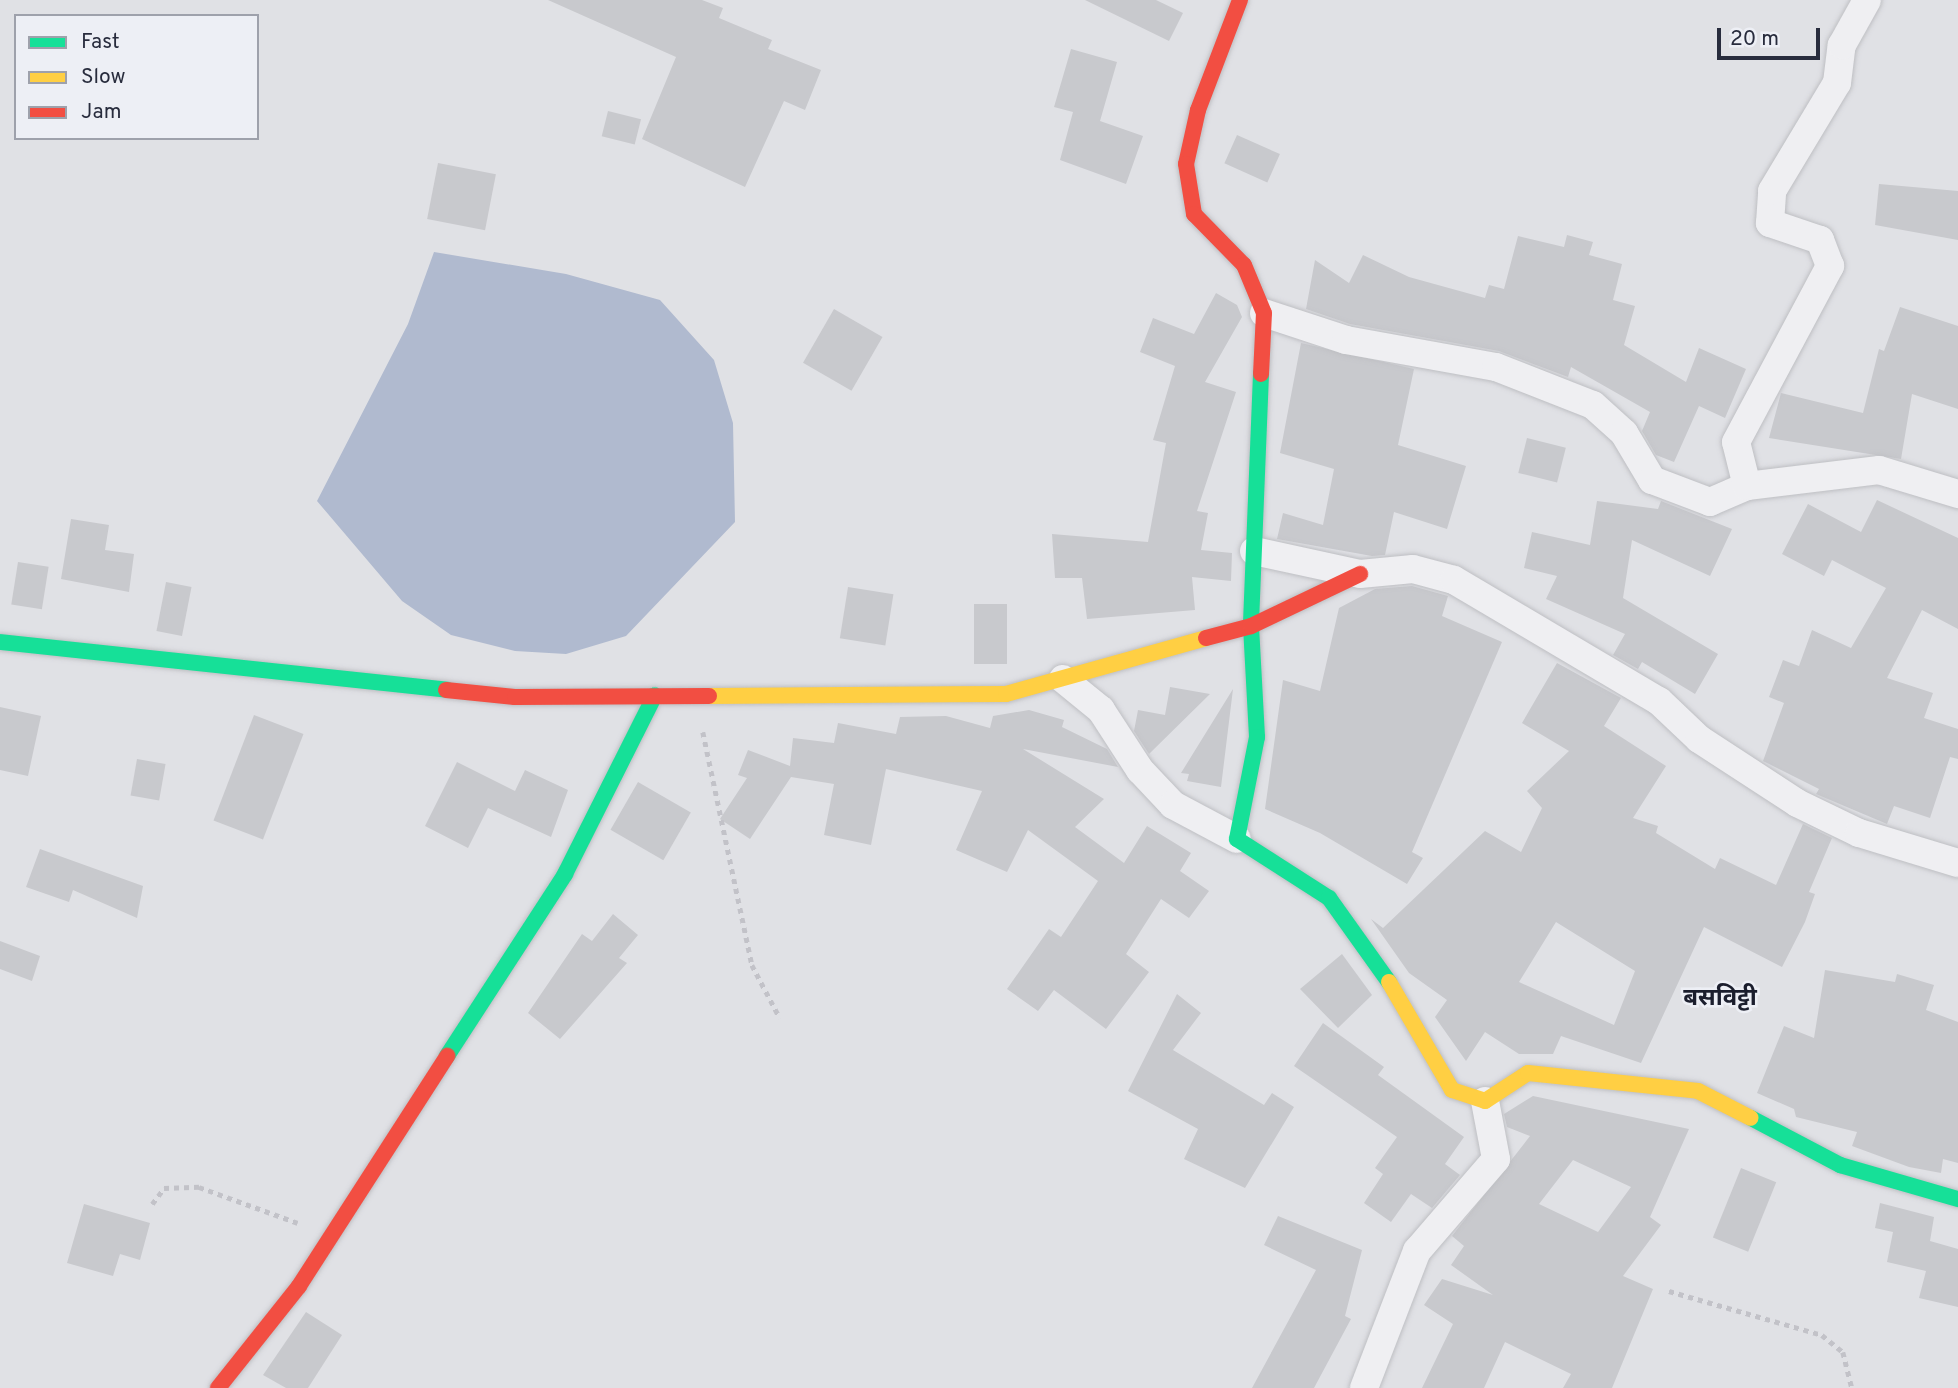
<!DOCTYPE html>
<html>
<head>
<meta charset="utf-8">
<style>
  body { margin:0 }
  #map { position:relative; width:1958px; height:1388px; overflow:hidden; background:#e0e1e5; font-family:Overpass,"Noto Sans Devanagari",sans-serif }
  div>[style] { position:absolute }
  [style*='--x'] { left:calc(var(--x)*1px); top:calc(var(--y)*1px); width:calc(var(--w)*1px); rotate:calc(var(--a)*1deg) }
  .water>* { inset:0; background:#b0bacf }
  .building>* { inset:0; background:#c8c9cd; transform-origin:0 0 }
  .path>* { height:4.5px; margin-top:-2.25px; transform-origin:0; background:repeating-linear-gradient(90deg,#c2c2c8 0 5px,transparent 0 10px) }
  .roads { filter:drop-shadow(0 0 2px #bebfc3) drop-shadow(0 0 2px #bebfc3) }
  .street>* { height:28px; margin:-14px; padding:0 14px; transform-origin:14px; border-radius:14px; background:#efeff2 }
  .fast>* { height:16px; margin:-8px; padding:0 8px; transform-origin:8px; border-radius:8px; background:#16e098 }
  .slow>* { height:16px; margin:-8px; padding:0 8px; transform-origin:8px; border-radius:8px; background:#ffcf43 }
  .jam>* { height:16px; margin:-8px; padding:0 8px; transform-origin:8px; border-radius:8px; background:#f24e42 }
  span { translate:-50% -50%; white-space:nowrap; text-align:center; line-height:1.15; -webkit-text-stroke:5px #edeff5; paint-order:stroke }
  .district-label { font-size:24px; color:#1b1e2d; font-weight:700 }
  .legend { position:absolute; left:14px; top:14px; width:245px; height:126px; box-sizing:border-box; background:#edeff5; border:2px solid #9ea1ab; margin:0; padding:9px 12px; list-style:none; font-size:21px; color:#282c3d }
  .legend li { display:flex; align-items:center; gap:14px; height:35px }
  .legend b { width:35px; border:2px solid #9ea1ab }
  .scale { position:absolute; left:1717px; top:28px; width:103px; height:32px; box-sizing:border-box; border:4px solid #282c3d; border-top:0; padding-left:9px; font-size:21px; line-height:24px; white-space:nowrap; color:#282c3d; -webkit-text-stroke:5px #edeff5; paint-order:stroke }
</style>
</head>
<body>
<div id="map">
  <div class="water">
    <i style="clip-path:polygon(434px 252px,566px 274px,660px 300px,714px 360px,733px 423px,735px 522px,626px 636px,566px 654px,515px 651px,451px 635px,402px 601px,317px 501px,408px 324px)"></i>
  </div>
  <div class="building">
    <i style="clip-path:polygon(548px 0,702px 0,723px 8px,719px 18px,772px 40px,768px 49px,821px 70px,805px 110px,784px 101px,745px 187px,642px 139px,676px 57px)"></i>
    <i style="clip-path:polygon(1085px 0,1156px 0,1183px 13px,1169px 41px)"></i>
    <i style="clip-path:polygon(1071px 49px,1117px 62px,1100px 121px,1143px 136px,1126px 184px,1060px 160px,1073px 112px,1054px 107px)"></i>
    <i style="left:608px;top:111px;width:34px;height:26px;rotate:14deg"></i>
    <i style="left:1237px;top:135px;width:47px;height:31px;rotate:24deg"></i>
    <i style="left:438px;top:163px;width:59px;height:57px;rotate:11deg"></i>
    <i style="clip-path:polygon(1879px 184px,1958px 191px,1958px 240px,1875px 225px)"></i>
    <i style="clip-path:polygon(1567px 235px,1593px 242px,1589px 255px,1622px 264px,1613px 300px,1635px 306px,1624px 345px,1686px 382px,1699px 348px,1746px 369px,1725px 418px,1699px 406px,1674px 462px,1656px 455px,1642px 431px,1650px 412px,1571px 367px,1568px 377px,1499px 351px,1350px 324px,1306px 309px,1315px 260px,1349px 283px,1363px 255px,1409px 277px,1485px 298px,1489px 285px,1504px 289px,1518px 236px,1564px 247px)"></i>
    <i style="clip-path:polygon(1216px 293px,1237px 305px,1242px 317px,1205px 382px,1236px 392px,1197px 511px,1208px 513px,1201px 550px,1232px 553px,1231px 581px,1192px 577px,1195px 610px,1087px 619px,1082px 578px,1055px 578px,1052px 534px,1148px 542px,1166px 443px,1153px 440px,1175px 366px,1140px 352px,1153px 318px,1194px 334px)"></i>
    <i style="clip-path:polygon(1900px 307px,1958px 326px,1958px 409px,1912px 394px,1901px 459px,1769px 438px,1781px 393px,1863px 413px,1879px 349px,1884px 351px)"></i>
    <i style="left:834px;top:309px;width:56px;height:62px;rotate:30deg"></i>
    <i style="clip-path:polygon(1301px 343px,1414px 369px,1398px 445px,1466px 466px,1447px 529px,1394px 512px,1385px 555px,1372px 556px,1277px 539px,1283px 513px,1323px 525px,1334px 469px,1280px 453px)"></i>
    <i style="left:1527px;top:438px;width:40px;height:36px;rotate:14deg"></i>
    <i style="clip-path:polygon(1877px 500px,1958px 538px,1958px 629px,1922px 610px,1887px 678px,1933px 693px,1924px 718px,1958px 729px,1958px 759px,1950px 757px,1930px 818px,1894px 806px,1887px 824px,1816px 794px,1819px 789px,1763px 761px,1784px 703px,1769px 697px,1783px 660px,1799px 666px,1812px 630px,1851px 648px,1886px 588px,1832px 560px,1824px 576px,1782px 554px,1808px 504px,1861px 532px)"></i>
    <i style="clip-path:polygon(1597px 501px,1658px 509px,1661px 501px,1732px 529px,1710px 576px,1632px 540px,1623px 598px,1718px 654px,1695px 694px,1642px 662px,1638px 669px,1613px 655px,1625px 634px,1546px 599px,1557px 576px,1524px 568px,1532px 532px,1590px 545px)"></i>
    <i style="clip-path:polygon(71px 519px,109px 525px,105px 550px,134px 554px,129px 592px,61px 579px)"></i>
    <i style="left:18px;top:562px;width:31px;height:43px;rotate:9deg"></i>
    <i style="left:166px;top:582px;width:26px;height:50px;rotate:11deg"></i>
    <i style="clip-path:polygon(1412px 586px,1448px 596px,1442px 616px,1502px 642px,1412px 852px,1423px 858px,1407px 884px,1320px 833px,1265px 809px,1283px 680px,1320px 691px,1339px 608px,1375px 589px)"></i>
    <i style="left:848px;top:587px;width:46px;height:52px;rotate:9deg"></i>
    <i style="left:974px;top:604px;width:33px;height:60px"></i>
    <i style="clip-path:polygon(evenodd,1557px 663px,1621px 698px,1604px 726px,1666px 766px,1633px 818px,1658px 826px,1656px 833px,1715px 869px,1720px 858px,1776px 885px,1803px 824px,1832px 838px,1809px 892px,1815px 894px,1805px 922px,1782px 967px,1704px 927px,1641px 1063px,1561px 1036px,1553px 1054px,1519px 1054px,1485px 1032px,1466px 1061px,1435px 1017px,1447px 1000px,1409px 973px,1371px 919px,1383px 928px,1485px 831px,1521px 852px,1542px 808px,1527px 791px,1569px 751px,1522px 723px,1557px 663px,1556px 922px,1635px 971px,1614px 1025px,1519px 982px,1556px 922px)"></i>
    <i style="clip-path:polygon(1170px 687px,1210px 694px,1149px 754px,1134px 731px,1138px 710px,1165px 715px)"></i>
    <i style="clip-path:polygon(1233px 689px,1221px 787px,1187px 781px,1189px 774px,1181px 773px)"></i>
    <i style="clip-path:polygon(0 707px,41px 716px,28px 776px,0 770px)"></i>
    <i style="clip-path:polygon(1029px 710px,1064px 720px,1062px 727px,1107px 749px,1118px 767px,1023px 749px,1104px 799px,1075px 827px,1124px 863px,1147px 826px,1191px 853px,1180px 871px,1209px 891px,1189px 918px,1161px 899px,1126px 954px,1149px 972px,1106px 1029px,1054px 990px,1038px 1011px,1007px 989px,1049px 929px,1061px 937px,1098px 881px,1028px 830px,1007px 872px,956px 850px,982px 791px,886px 769px,871px 845px,824px 835px,834px 784px,791px 777px,750px 839px,720px 819px,747px 778px,738px 775px,748px 750px,790px 766px,793px 738px,834px 743px,838px 723px,896px 734px,900px 717px,946px 716px,990px 728px,993px 716px)"></i>
    <i style="left:254px;top:715px;width:53px;height:113px;rotate:21deg"></i>
    <i style="left:137px;top:759px;width:29px;height:37px;rotate:10deg"></i>
    <i style="clip-path:polygon(457px 762px,515px 791px,525px 770px,568px 790px,551px 837px,488px 808px,468px 848px,425px 826px)"></i>
    <i style="left:638px;top:782px;width:61px;height:55px;rotate:30deg"></i>
    <i style="clip-path:polygon(40px 849px,143px 886px,137px 918px,73px 890px,69px 902px,26px 887px)"></i>
    <i style="clip-path:polygon(613px 914px,638px 935px,619px 958px,627px 963px,560px 1039px,528px 1013px,582px 934px,592px 941px)"></i>
    <i style="clip-path:polygon(0 941px,40px 956px,32px 981px,0 969px)"></i>
    <i style="clip-path:polygon(1342px 954px,1372px 995px,1338px 1028px,1300px 989px)"></i>
    <i style="clip-path:polygon(1825px 970px,1895px 982px,1897px 974px,1934px 985px,1926px 1010px,1958px 1022px,1958px 1163px,1943px 1159px,1941px 1173px,1909px 1167px,1852px 1146px,1857px 1132px,1796px 1117px,1794px 1109px,1757px 1093px,1784px 1026px,1814px 1038px)"></i>
    <i style="clip-path:polygon(1177px 994px,1201px 1013px,1173px 1050px,1264px 1105px,1272px 1093px,1294px 1107px,1245px 1188px,1184px 1159px,1198px 1129px,1128px 1091px)"></i>
    <i style="clip-path:polygon(1323px 1023px,1384px 1067px,1378px 1075px,1464px 1137px,1445px 1164px,1460px 1175px,1432px 1208px,1411px 1194px,1391px 1222px,1364px 1203px,1383px 1174px,1375px 1168px,1397px 1137px,1294px 1066px)"></i>
    <i style="clip-path:polygon(evenodd,1533px 1096px,1689px 1129px,1650px 1217px,1661px 1225px,1623px 1276px,1653px 1289px,1612px 1388px,1563px 1388px,1571px 1374px,1505px 1342px,1484px 1388px,1422px 1388px,1453px 1324px,1424px 1305px,1442px 1279px,1493px 1295px,1451px 1265px,1464px 1246px,1452px 1236px,1530px 1136px,1507px 1127px,1504px 1114px,1533px 1096px,1573px 1160px,1631px 1187px,1598px 1232px,1539px 1204px,1573px 1160px)"></i>
    <i style="left:1741px;top:1168px;width:38px;height:75px;rotate:22deg"></i>
    <i style="clip-path:polygon(1880px 1203px,1934px 1217px,1930px 1241px,1958px 1249px,1958px 1307px,1919px 1298px,1926px 1271px,1887px 1262px,1893px 1232px,1875px 1228px)"></i>
    <i style="clip-path:polygon(84px 1204px,150px 1223px,140px 1260px,120px 1254px,113px 1276px,67px 1263px)"></i>
    <i style="clip-path:polygon(1278px 1216px,1362px 1250px,1345px 1316px,1351px 1319px,1314px 1388px,1252px 1388px,1316px 1270px,1264px 1245px)"></i>
    <i style="clip-path:polygon(306px 1312px,342px 1335px,308px 1388px,286px 1388px,263px 1375px)"></i>
  </div>
  <div class="path">
    <i style="--x:703;--y:732;--w:238;--a:78.1"></i>
    <i style="--x:752;--y:965;--w:60;--a:62.2"></i>
    <i style="--x:152;--y:1204;--w:20;--a:-53"></i>
    <i style="--x:164;--y:1188;--w:35;--a:-2"></i>
    <i style="--x:199;--y:1187;--w:105;--a:20"></i>
    <i style="--x:1669;--y:1291;--w:159;--a:16"></i>
    <i style="--x:1822;--y:1335;--w:27;--a:39"></i>
    <i style="--x:1843;--y:1352;--w:37;--a:76"></i>
  </div>
  <div class="roads">
    <div class="street">
      <i style="--x:1264;--y:313;--w:86;--a:18.2"></i>
      <i style="--x:1346;--y:340;--w:152;--a:10.2"></i>
      <i style="--x:1496;--y:367;--w:104;--a:21.4"></i>
      <i style="--x:1593;--y:405;--w:42;--a:42.1"></i>
      <i style="--x:1624;--y:433;--w:55;--a:59.2"></i>
      <i style="--x:1652;--y:480;--w:62;--a:20.8"></i>
      <i style="--x:1710;--y:502;--w:40;--a:-23.4"></i>
      <i style="--x:1747;--y:486;--w:133;--a:-6.9"></i>
      <i style="--x:1879;--y:470;--w:83;--a:16.9"></i>
      <i style="--x:1747;--y:486;--w:45;--a:-104"></i>
      <i style="--x:1736;--y:442;--w:200;--a:-61.9"></i>
      <i style="--x:1830;--y:266;--w:28;--a:-111"></i>
      <i style="--x:1820;--y:240;--w:53;--a:-161.2"></i>
      <i style="--x:1770;--y:223;--w:32;--a:-86"></i>
      <i style="--x:1772;--y:191;--w:126;--a:-59"></i>
      <i style="--x:1837;--y:83;--w:38;--a:-83"></i>
      <i style="--x:1842;--y:45;--w:51;--a:-60.9"></i>
      <i style="--x:1254;--y:551;--w:108;--a:12.2"></i>
      <i style="--x:1360;--y:574;--w:53;--a:-5.4"></i>
      <i style="--x:1413;--y:569;--w:42;--a:15"></i>
      <i style="--x:1454;--y:580;--w:238;--a:30.6"></i>
      <i style="--x:1659;--y:701;--w:55;--a:43.5"></i>
      <i style="--x:1699;--y:739;--w:117;--a:33.1"></i>
      <i style="--x:1797;--y:803;--w:69;--a:25.8"></i>
      <i style="--x:1859;--y:833;--w:103;--a:16.9"></i>
      <i style="--x:1063;--y:679;--w:49;--a:39.2"></i>
      <i style="--x:1101;--y:710;--w:72;--a:57"></i>
      <i style="--x:1140;--y:770;--w:48;--a:46.7"></i>
      <i style="--x:1173;--y:805;--w:72;--a:28"></i>
      <i style="--x:1364;--y:1388;--w:147;--a:-68.9"></i>
      <i style="--x:1417;--y:1251;--w:121;--a:-49.3"></i>
      <i style="--x:1496;--y:1159;--w:59;--a:-100.7"></i>
    </div>
    <div class="fast">
      <i style="--x:1261;--y:374;--w:252;--a:92.3"></i>
      <i style="--x:1251;--y:626;--w:111;--a:86.9"></i>
      <i style="--x:1257;--y:737;--w:104;--a:101.1"></i>
      <i style="--x:1237;--y:839;--w:109;--a:32.7"></i>
      <i style="--x:1329;--y:898;--w:103;--a:54.5"></i>
      <i style="--x:0;--y:642;--w:449;--a:6.1"></i>
      <i style="--x:447;--y:1056;--w:217;--a:-57"></i>
      <i style="--x:565;--y:874;--w:200;--a:-63.3"></i>
      <i style="--x:1751;--y:1118;--w:101;--a:27.8"></i>
      <i style="--x:1840;--y:1165;--w:123;--a:16.1"></i>
    </div>
    <div class="slow">
      <i style="--x:709;--y:696;--w:297;--a:-0.4"></i>
      <i style="--x:1006;--y:694;--w:208;--a:-15.6"></i>
      <i style="--x:1389;--y:982;--w:125;--a:59.7"></i>
      <i style="--x:1452;--y:1090;--w:35;--a:18"></i>
      <i style="--x:1485;--y:1101;--w:51;--a:-33.1"></i>
      <i style="--x:1528;--y:1073;--w:171;--a:6"></i>
      <i style="--x:1698;--y:1091;--w:59;--a:27"></i>
    </div>
    <div class="jam">
      <i style="--x:1240;--y:0;--w:118;--a:110.9"></i>
      <i style="--x:1198;--y:110;--w:55;--a:102.5"></i>
      <i style="--x:1186;--y:164;--w:51;--a:80.9"></i>
      <i style="--x:1194;--y:214;--w:71;--a:45.6"></i>
      <i style="--x:1244;--y:265;--w:52;--a:67.4"></i>
      <i style="--x:1264;--y:313;--w:61;--a:92.8"></i>
      <i style="--x:1206;--y:638;--w:47;--a:-14.9"></i>
      <i style="--x:1251;--y:626;--w:121;--a:-25.5"></i>
      <i style="--x:446;--y:690;--w:69;--a:5.8"></i>
      <i style="--x:515;--y:697;--w:194;--a:-0.3"></i>
      <i style="--x:218;--y:1388;--w:130;--a:-51.5"></i>
      <i style="--x:299;--y:1286;--w:274;--a:-57.2"></i>
    </div>
  </div>
  <div class="district-label">
    <span style="left:1720px;top:1000px">बसविट्टी</span>
  </div>
  <ul class="legend">
  <li><b style="height:9px;background:#16e098"></b>Fast</li>
  <li><b style="height:9px;background:#ffcf43"></b>Slow</li>
  <li><b style="height:9px;background:#f24e42"></b>Jam</li>
  </ul>
  <div class="scale">20 m</div>
</div>
</body>
</html>
